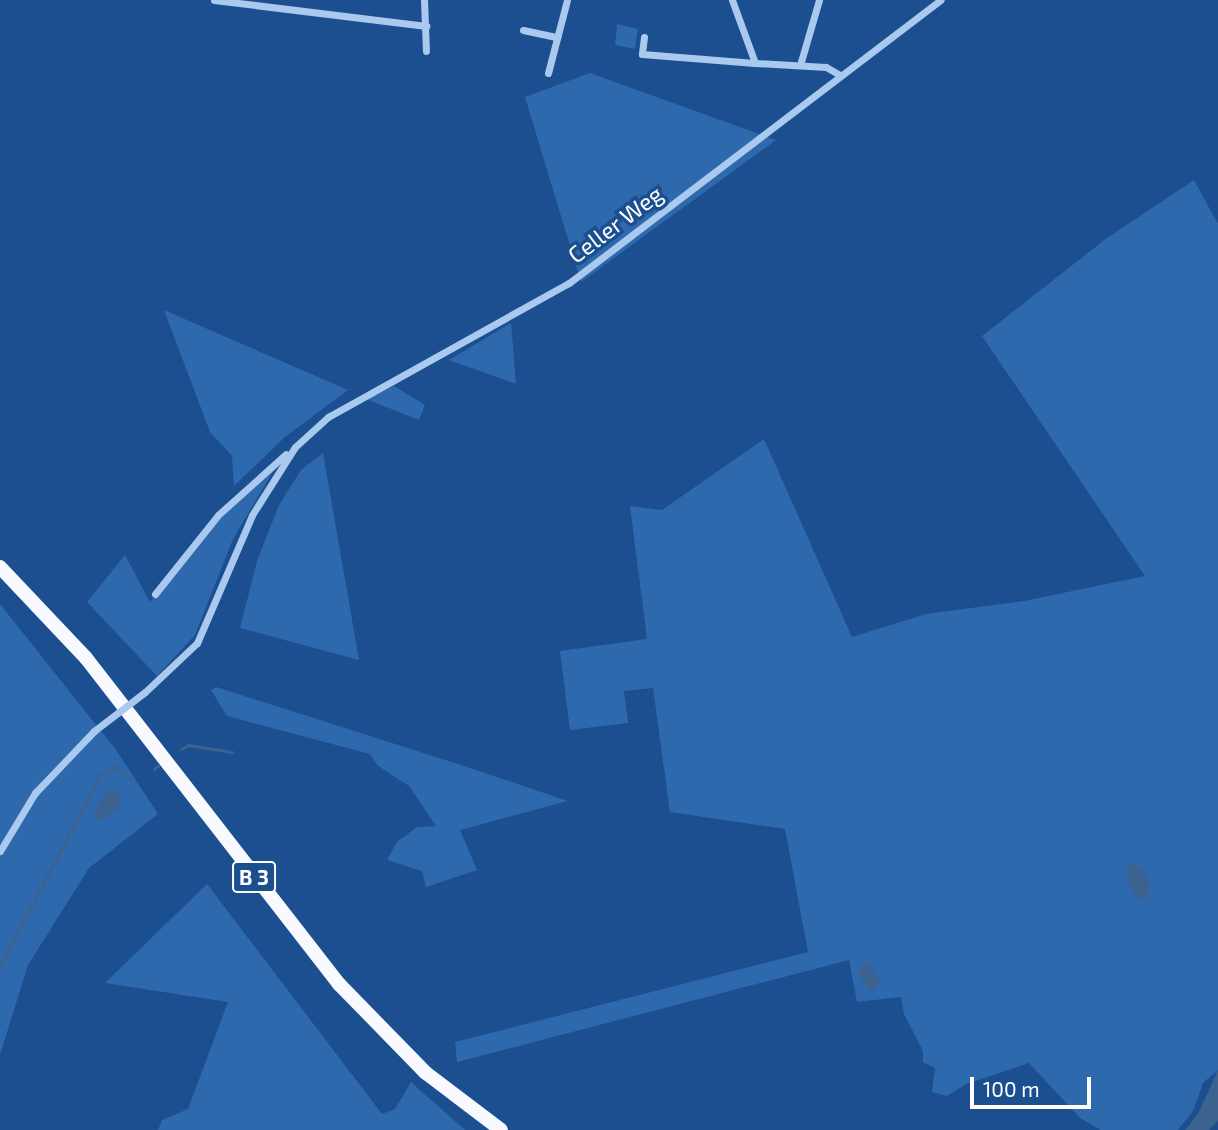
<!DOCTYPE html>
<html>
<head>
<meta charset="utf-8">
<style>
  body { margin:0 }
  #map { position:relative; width:1218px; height:1130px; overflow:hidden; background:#1b4f8f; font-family:"Exo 2",sans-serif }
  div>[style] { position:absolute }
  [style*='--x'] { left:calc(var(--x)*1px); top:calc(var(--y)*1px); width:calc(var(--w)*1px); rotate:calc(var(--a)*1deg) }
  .green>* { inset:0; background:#2e69ad }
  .water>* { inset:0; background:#3c6290 }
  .stream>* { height:2.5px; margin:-1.25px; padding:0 1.25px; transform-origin:1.25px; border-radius:1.25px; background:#3c6290 }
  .minor>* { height:7px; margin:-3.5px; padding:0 3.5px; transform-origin:3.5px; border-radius:3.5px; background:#a9c9ee }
  .trunk>* { height:14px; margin:-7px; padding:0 7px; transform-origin:7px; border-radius:7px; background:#f8faff }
  .minor-bridge>* { height:7px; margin:-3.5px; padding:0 3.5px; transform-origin:3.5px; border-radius:3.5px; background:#a9c9ee }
  span { translate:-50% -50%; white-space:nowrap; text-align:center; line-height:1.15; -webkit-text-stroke:7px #1b4f8f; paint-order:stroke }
  .shield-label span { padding:2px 5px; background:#1b4f8f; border:2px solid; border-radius:5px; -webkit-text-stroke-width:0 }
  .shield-label { font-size:21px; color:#fff; font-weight:700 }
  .street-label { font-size:23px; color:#fff }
  .scale { position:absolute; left:970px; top:1077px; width:121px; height:32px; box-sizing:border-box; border:4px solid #fff; border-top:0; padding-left:9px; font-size:21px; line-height:24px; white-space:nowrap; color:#fff; -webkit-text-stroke:5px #1b4f8f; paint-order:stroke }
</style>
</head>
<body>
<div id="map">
  <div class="green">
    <i style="clip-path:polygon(617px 24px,638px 29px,635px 49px,615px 45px)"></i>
    <i style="clip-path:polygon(590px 73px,776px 140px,581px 282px,525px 97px)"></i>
    <i style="clip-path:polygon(1194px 180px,1218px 224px,1218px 1070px,1203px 1083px,1193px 1111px,1178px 1130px,1101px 1130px,1080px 1118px,1029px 1063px,966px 1084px,947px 1096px,932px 1092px,935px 1068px,923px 1062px,923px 1051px,904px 1014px,901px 997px,857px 1002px,849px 960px,457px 1062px,455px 1042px,808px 952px,785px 829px,670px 812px,653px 688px,624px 691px,628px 723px,570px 730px,560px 651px,647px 639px,630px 506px,662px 510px,764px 439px,852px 637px,926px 614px,1024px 601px,1145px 576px,982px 336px,1107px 238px)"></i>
    <i style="clip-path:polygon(164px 310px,348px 390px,285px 437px,234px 486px,232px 456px,210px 432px)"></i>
    <i style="clip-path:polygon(511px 323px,516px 384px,449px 360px)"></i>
    <i style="clip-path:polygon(394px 386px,425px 405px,419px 420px,366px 399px)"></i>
    <i style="clip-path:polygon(323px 453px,359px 660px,240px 628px,257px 561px,279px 505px,301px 470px)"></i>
    <i style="clip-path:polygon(277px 465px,233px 539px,195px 635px,157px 676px,87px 602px,125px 555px,150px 602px,220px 518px)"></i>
    <i style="clip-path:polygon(0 604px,116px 750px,158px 814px,89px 868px,28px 965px,0 1055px)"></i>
    <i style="clip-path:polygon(216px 687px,458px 764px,568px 801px,460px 830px,477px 870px,426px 887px,422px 871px,387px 860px,397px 842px,417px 827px,436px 826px,409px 786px,378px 766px,370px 754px,227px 716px,211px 690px)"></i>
    <i style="clip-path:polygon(207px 884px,382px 1114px,395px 1109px,411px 1082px,465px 1130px,158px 1130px,162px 1120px,188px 1109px,228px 1002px,105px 983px)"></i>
  </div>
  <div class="water">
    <i style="clip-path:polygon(110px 788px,118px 792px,120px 807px,102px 821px,97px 819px,94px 811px)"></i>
    <i style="clip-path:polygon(1129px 864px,1142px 868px,1150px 884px,1147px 898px,1140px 899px,1133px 893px,1127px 879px)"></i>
    <i style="clip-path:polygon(868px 961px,880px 982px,871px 991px,859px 976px,859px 968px)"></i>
    <i style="clip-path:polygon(1218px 1070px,1218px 1121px,1209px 1130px,1185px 1130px,1198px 1114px)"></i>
  </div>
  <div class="stream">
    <i style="--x:181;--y:749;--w:9;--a:-27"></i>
    <i style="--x:189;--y:745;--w:44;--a:9.2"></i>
    <i style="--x:154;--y:769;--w:5;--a:-37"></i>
    <i style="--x:0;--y:966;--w:217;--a:-62.3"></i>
    <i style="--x:101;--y:774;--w:16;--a:-30"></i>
    <i style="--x:115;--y:766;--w:26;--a:39"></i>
  </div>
  <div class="minor">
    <i style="--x:214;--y:0;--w:214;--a:7"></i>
    <i style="--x:424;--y:0;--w:51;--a:87.8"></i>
    <i style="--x:732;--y:0;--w:67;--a:69.9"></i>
    <i style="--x:755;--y:63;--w:71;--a:3.2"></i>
    <i style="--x:826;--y:67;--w:16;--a:30"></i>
    <i style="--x:523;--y:30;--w:35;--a:12"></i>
    <i style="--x:644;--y:37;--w:17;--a:97"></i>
    <i style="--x:642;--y:54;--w:113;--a:4.6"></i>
    <i style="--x:800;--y:65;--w:68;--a:-73.7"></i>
    <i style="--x:548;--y:73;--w:75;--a:-75.4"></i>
    <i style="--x:155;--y:594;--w:101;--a:-51.4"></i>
    <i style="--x:218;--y:515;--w:91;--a:-41.9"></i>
    <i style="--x:145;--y:692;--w:71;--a:-43.3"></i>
    <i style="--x:197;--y:643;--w:139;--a:-66.7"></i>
    <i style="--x:252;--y:515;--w:80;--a:-57.7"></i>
    <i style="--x:295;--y:447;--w:45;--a:-42.3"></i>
    <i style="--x:328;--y:417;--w:276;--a:-29.1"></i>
    <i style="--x:569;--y:283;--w:467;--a:-37.3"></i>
    <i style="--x:0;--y:851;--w:68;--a:-58.9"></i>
    <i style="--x:35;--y:793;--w:86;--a:-46.4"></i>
  </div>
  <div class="trunk">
    <i style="--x:0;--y:567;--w:125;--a:46.6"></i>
    <i style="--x:86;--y:658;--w:413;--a:52.2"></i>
    <i style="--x:339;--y:984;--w:124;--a:45.7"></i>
    <i style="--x:426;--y:1073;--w:94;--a:37.2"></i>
  </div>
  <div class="minor-bridge">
    <i style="--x:94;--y:731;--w:64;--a:-37.4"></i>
  </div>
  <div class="shield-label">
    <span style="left:254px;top:877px">B 3</span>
  </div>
  <div class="street-label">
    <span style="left:615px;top:224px;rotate:-37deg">Celler Weg</span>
  </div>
  <div class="scale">100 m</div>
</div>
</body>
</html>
